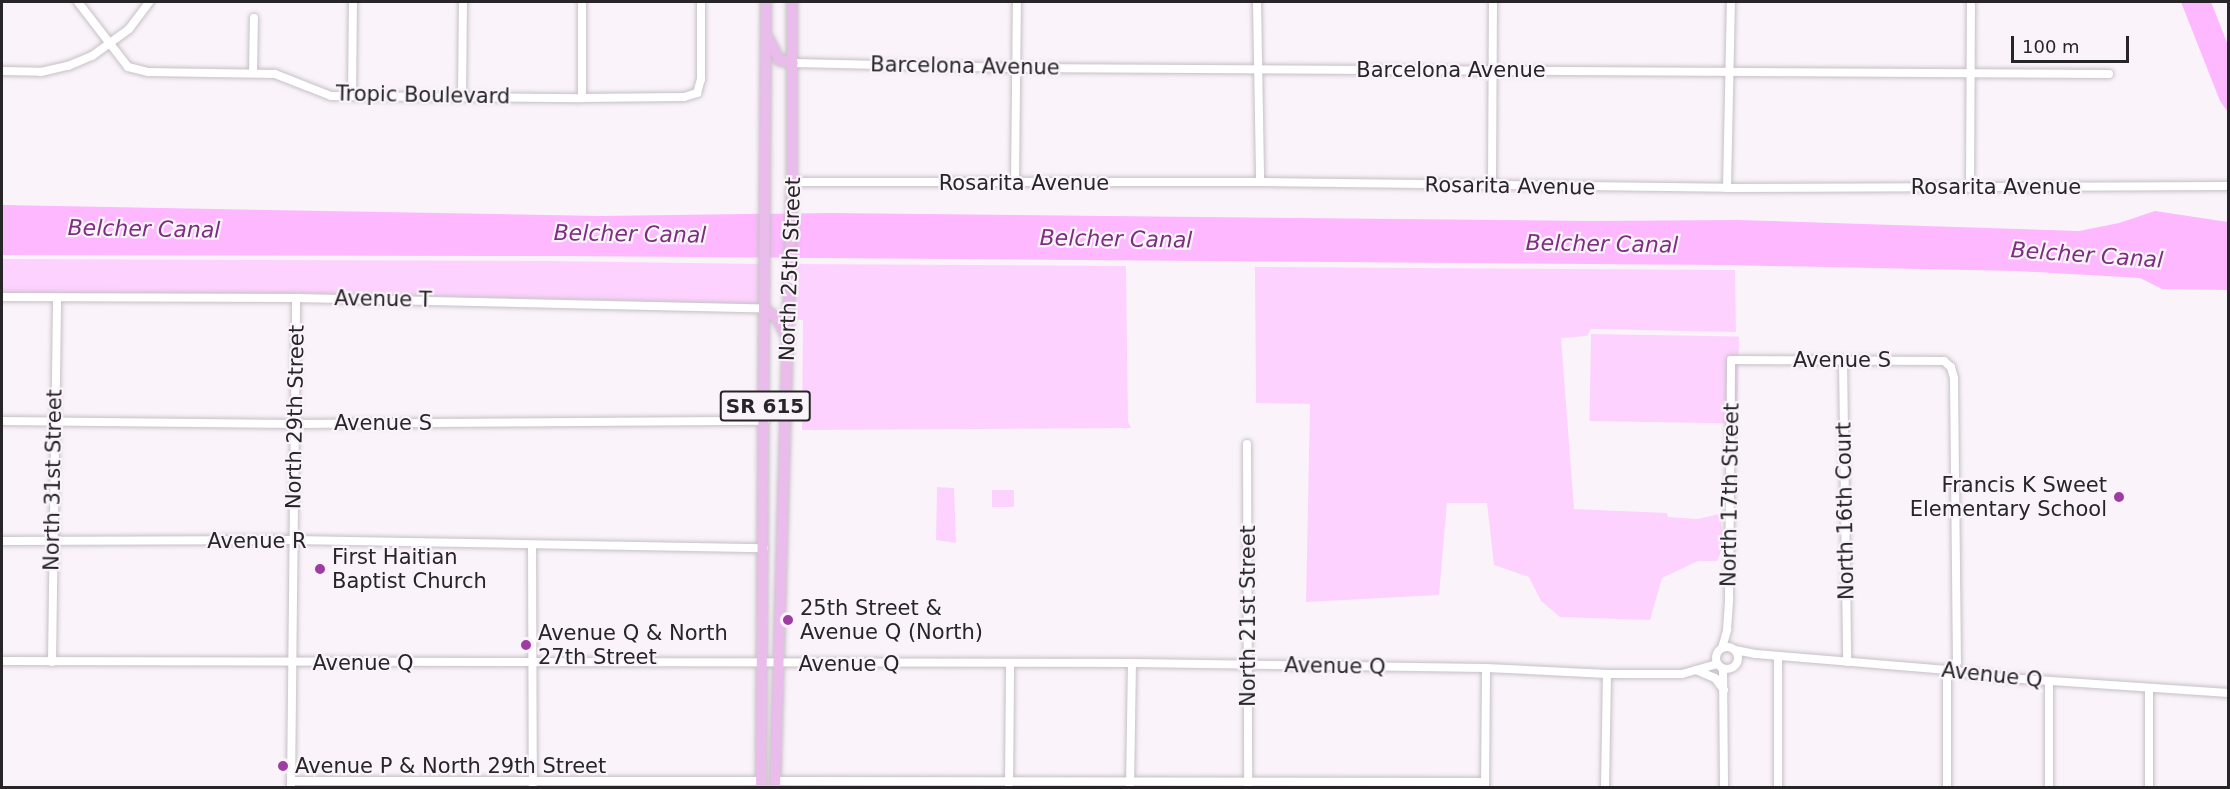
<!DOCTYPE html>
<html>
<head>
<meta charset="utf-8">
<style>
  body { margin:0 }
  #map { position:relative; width:2230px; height:789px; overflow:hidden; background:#faf4fa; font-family:"DejaVu Sans",sans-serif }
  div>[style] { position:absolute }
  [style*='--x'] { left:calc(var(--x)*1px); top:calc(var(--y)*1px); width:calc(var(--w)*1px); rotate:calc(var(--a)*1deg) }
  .green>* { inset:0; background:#fdd2fe; transform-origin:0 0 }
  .water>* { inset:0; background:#fdb8ff }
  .roads { filter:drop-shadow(0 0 2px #c6c0c6) drop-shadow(0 0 2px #c6c0c6) }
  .minor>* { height:8px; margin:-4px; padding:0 4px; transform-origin:4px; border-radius:4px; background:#fff }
  .minor>.ring { margin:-4px; padding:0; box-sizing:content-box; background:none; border:8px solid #fff; border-radius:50% }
  .major>* { height:10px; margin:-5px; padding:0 5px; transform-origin:5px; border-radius:5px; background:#e9bceb }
  .dots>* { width:16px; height:16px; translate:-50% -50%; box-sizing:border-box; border:3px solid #faf4fa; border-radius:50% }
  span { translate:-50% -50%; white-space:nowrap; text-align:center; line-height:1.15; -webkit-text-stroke:4.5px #faf4fa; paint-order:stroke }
  .shield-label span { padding:2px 4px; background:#faf4fa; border:2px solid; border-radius:4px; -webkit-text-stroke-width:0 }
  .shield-label { font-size:20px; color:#272527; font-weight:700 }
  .street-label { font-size:21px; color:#272527 }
  .poi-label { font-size:21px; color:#272527 }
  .right { translate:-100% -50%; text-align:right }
  .left { translate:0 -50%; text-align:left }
  .water-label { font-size:22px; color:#7c2e81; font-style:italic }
  .frame { position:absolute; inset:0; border:3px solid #272527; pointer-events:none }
  .scale { position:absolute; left:2011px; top:36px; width:118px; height:27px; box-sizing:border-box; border:3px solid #272527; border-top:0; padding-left:8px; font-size:18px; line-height:21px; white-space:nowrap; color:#272527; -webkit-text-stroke:4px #faf4fa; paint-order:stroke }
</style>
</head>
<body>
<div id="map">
  <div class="green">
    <i style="clip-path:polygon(2px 259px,546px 261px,760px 264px,760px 304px,292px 293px,2px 293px)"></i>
    <i style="clip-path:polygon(794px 264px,1126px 266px,1128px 422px,1131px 428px,802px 430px,803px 320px,792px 319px)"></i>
    <i style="clip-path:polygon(1255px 267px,1735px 270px,1736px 332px,1591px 329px,1587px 336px,1561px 338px,1574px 509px,1667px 513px,1668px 517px,1698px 519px,1719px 514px,1725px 542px,1717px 561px,1698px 561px,1662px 578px,1650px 620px,1560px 617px,1541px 601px,1529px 577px,1494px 565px,1487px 503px,1447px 503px,1439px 595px,1306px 602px,1310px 404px,1256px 403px)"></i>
    <i style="left:1591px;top:334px;width:148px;height:87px;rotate:1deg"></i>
    <i style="clip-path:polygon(937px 487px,954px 488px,956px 543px,936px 540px)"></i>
    <i style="left:992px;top:490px;width:22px;height:17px"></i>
  </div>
  <div class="water">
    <i style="clip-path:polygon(2181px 2px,2211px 2px,2228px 45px,2228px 112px,2220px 101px)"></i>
    <i style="clip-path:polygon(2px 205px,600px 216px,829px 213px,1590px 221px,1738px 220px,2079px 231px,2119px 223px,2155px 211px,2228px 222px,2228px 290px,2162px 289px,2140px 278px,2018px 271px,1725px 265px,563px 256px,2px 255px)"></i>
  </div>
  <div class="roads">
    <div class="minor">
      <i style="--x:78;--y:2;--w:82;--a:52.4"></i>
      <i style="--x:128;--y:67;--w:21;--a:14"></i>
      <i style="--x:148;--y:72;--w:127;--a:0.9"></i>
      <i style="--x:275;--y:74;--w:60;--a:21.4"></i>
      <i style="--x:331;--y:96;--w:251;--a:0.5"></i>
      <i style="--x:582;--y:98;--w:102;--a:-0.6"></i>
      <i style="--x:684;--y:97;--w:14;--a:-17"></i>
      <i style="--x:697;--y:93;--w:15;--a:-74"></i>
      <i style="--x:701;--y:79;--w:77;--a:-90"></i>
      <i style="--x:582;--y:2;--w:96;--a:90"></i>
      <i style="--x:1257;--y:2;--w:180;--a:89"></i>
      <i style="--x:793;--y:63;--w:224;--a:1.3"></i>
      <i style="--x:1017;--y:68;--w:1092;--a:0.31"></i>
      <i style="--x:2;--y:71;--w:39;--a:1"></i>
      <i style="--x:41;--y:72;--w:28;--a:-13"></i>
      <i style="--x:68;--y:66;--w:26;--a:-23"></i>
      <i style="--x:92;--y:56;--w:46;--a:-36.1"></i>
      <i style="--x:129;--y:29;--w:34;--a:-53"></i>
      <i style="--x:253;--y:73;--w:55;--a:-89"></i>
      <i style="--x:352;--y:95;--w:93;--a:-89.4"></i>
      <i style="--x:462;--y:96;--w:94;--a:-89.4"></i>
      <i style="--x:792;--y:182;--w:468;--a:0"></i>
      <i style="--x:1260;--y:182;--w:467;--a:0.7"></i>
      <i style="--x:1727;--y:188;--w:501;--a:-0.23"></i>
      <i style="--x:1015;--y:183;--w:181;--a:-89.4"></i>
      <i style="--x:1492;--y:186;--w:184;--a:-89.7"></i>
      <i style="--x:1727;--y:188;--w:186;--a:-88.8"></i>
      <i style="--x:1970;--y:188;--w:186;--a:-89.7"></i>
      <i style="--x:2;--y:297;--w:294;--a:0.2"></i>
      <i style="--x:296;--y:298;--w:468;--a:1.3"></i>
      <i style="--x:1843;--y:360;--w:302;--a:89.2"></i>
      <i style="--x:2;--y:421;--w:292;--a:0.6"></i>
      <i style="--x:294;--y:424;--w:471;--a:-0.4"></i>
      <i style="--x:1247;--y:444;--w:344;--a:89.8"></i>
      <i style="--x:2;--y:541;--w:291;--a:-0.2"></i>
      <i style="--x:293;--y:540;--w:471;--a:1"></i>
      <i style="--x:532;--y:545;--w:243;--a:89.8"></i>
      <i class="ring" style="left:1716px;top:647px;width:14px;height:14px"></i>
      <i style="--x:1722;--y:648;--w:19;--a:-74"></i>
      <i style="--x:1727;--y:630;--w:32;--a:-86"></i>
      <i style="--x:1729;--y:598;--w:238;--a:-89.5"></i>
      <i style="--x:1731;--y:360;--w:213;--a:0.3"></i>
      <i style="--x:1944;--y:361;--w:9;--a:41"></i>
      <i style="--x:1951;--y:367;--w:11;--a:75"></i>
      <i style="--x:1954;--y:378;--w:284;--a:89.4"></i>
      <i style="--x:1957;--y:662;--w:13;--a:141"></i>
      <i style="--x:1947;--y:670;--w:118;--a:90"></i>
      <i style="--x:1735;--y:650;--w:21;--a:11"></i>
      <i style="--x:1756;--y:654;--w:192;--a:4.8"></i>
      <i style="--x:1947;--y:670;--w:61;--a:7.6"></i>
      <i style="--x:2007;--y:678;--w:222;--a:3.9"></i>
      <i style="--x:1778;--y:656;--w:132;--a:90"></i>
      <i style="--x:2;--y:661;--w:1130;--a:0.1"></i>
      <i style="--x:1132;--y:663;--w:354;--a:0.8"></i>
      <i style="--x:1486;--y:668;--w:121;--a:2.8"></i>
      <i style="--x:1607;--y:674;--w:75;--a:0"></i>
      <i style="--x:1682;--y:674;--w:36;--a:-16"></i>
      <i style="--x:52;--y:662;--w:364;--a:-89.2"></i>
      <i style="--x:1723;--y:669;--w:119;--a:89.5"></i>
      <i style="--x:1696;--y:670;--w:21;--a:23"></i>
      <i style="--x:1715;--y:678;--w:15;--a:53"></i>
      <i style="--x:291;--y:781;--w:471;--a:0"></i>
      <i style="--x:775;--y:781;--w:710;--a:0.08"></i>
      <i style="--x:291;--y:788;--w:490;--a:-89.4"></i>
      <i style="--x:1009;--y:788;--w:125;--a:-89.5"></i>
      <i style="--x:1130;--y:788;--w:125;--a:-89.1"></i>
      <i style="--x:1485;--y:788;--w:120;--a:-89.5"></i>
      <i style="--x:1605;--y:788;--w:114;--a:-89"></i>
      <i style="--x:2049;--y:788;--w:107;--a:-90"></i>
      <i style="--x:2149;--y:788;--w:100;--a:-90"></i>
    </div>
    <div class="major">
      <i style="--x:768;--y:38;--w:25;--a:63"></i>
      <i style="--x:779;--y:60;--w:14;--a:12"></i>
      <i style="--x:764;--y:309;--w:16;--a:35"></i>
      <i style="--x:777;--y:318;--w:19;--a:62"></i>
      <i style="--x:761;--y:788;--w:786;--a:-89.64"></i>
      <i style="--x:775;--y:788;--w:606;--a:-88.39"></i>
      <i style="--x:792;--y:182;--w:180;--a:-90"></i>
    </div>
  </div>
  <div class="dots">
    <i style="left:2119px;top:497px;background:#9e3ca3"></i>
    <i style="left:320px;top:569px;background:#9e3ca3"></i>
    <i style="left:788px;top:620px;background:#9e3ca3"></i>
    <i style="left:526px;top:645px;background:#9e3ca3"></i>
    <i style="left:283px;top:766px;background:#9e3ca3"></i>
  </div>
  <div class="shield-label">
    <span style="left:765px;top:406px">SR 615</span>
  </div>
  <div class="street-label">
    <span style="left:965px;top:66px;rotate:1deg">Barcelona Avenue</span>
    <span style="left:1451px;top:70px">Barcelona Avenue</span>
    <span style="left:423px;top:95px;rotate:1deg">Tropic Boulevard</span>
    <span style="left:1024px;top:183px">Rosarita Avenue</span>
    <span style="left:1510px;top:186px;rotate:1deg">Rosarita Avenue</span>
    <span style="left:1996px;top:187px">Rosarita Avenue</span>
    <span style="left:790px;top:269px;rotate:-88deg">North 25th Street</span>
    <span style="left:383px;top:299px;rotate:1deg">Avenue T</span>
    <span style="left:1842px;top:360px">Avenue S</span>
    <span style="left:295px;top:417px;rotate:-89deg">North 29th Street</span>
    <span style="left:383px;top:423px">Avenue S</span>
    <span style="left:53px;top:480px;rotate:-89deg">North 31st Street</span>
    <span style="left:1730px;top:495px;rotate:-89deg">North 17th Street</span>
    <span style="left:1845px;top:511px;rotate:-91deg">North 16th Court</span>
    <span style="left:257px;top:541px">Avenue R</span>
    <span style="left:1248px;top:616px;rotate:-90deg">North 21st Street</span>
    <span style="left:363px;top:663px">Avenue Q</span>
    <span style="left:849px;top:664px">Avenue Q</span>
    <span style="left:1335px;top:666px;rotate:1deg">Avenue Q</span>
    <span style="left:1992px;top:675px;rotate:6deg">Avenue Q</span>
  </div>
  <div class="poi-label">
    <span class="right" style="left:2107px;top:497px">Francis K Sweet<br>Elementary School</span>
    <span class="left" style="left:332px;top:569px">First Haitian<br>Baptist Church</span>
    <span class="left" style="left:800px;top:620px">25th Street &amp;<br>Avenue Q (North)</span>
    <span class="left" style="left:538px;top:645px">Avenue Q &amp; North<br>27th Street</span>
    <span class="left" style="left:295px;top:766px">Avenue P &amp; North 29th Street</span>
  </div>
  <div class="water-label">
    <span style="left:144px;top:229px;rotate:1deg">Belcher Canal</span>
    <span style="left:630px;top:234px;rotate:1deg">Belcher Canal</span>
    <span style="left:1116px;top:239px;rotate:1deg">Belcher Canal</span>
    <span style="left:1602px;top:244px;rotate:1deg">Belcher Canal</span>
    <span style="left:2087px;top:255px;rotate:4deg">Belcher Canal</span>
  </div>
  <div class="frame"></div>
  <div class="scale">100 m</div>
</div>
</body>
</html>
